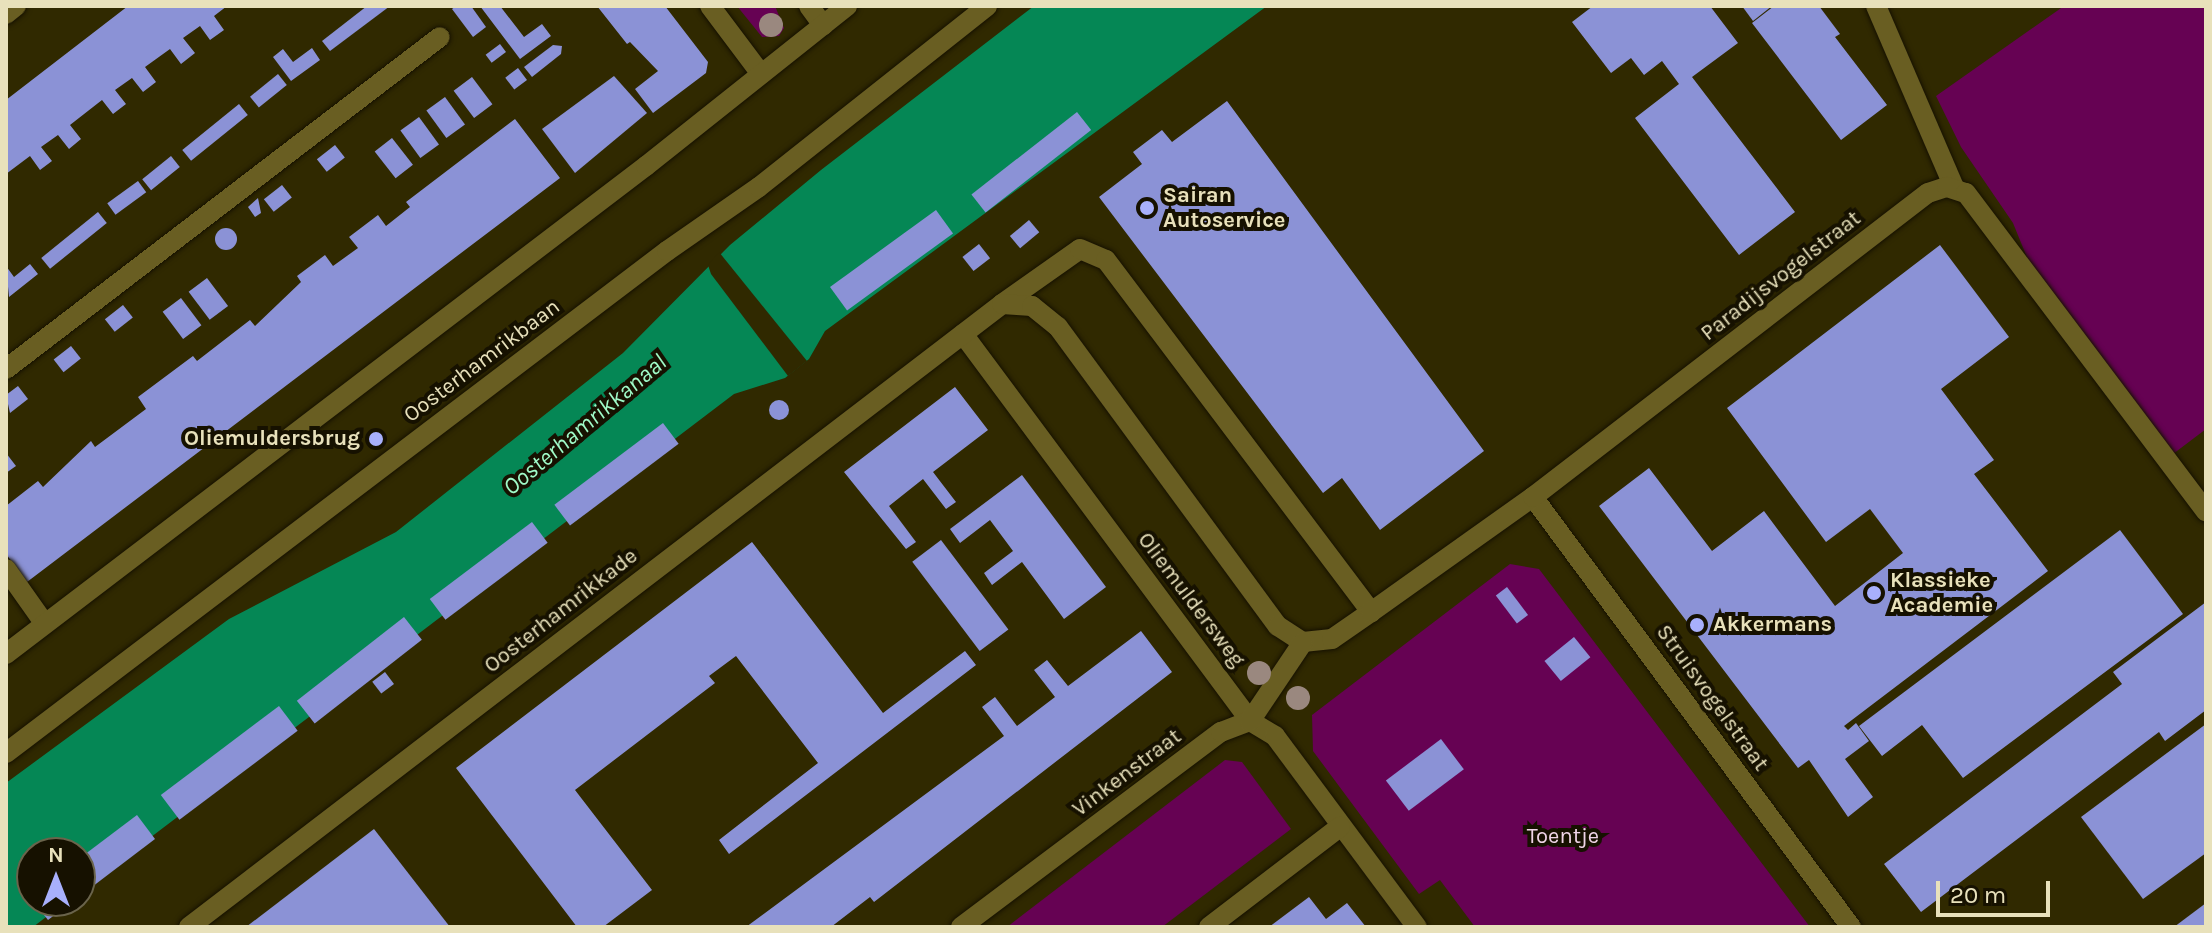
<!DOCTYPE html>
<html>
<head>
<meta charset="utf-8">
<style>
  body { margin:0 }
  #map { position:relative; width:2212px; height:933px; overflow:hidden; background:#302900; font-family:Karla,sans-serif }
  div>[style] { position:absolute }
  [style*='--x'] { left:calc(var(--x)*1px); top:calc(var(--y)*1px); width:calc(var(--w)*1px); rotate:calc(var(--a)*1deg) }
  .green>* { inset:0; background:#660253 }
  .water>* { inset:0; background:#058755 }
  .pier>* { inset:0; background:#302900 }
  .building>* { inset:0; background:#8b92d6; transform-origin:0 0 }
  .round { border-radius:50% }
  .roads { filter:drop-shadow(0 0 2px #161100) drop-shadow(0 0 2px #161100) }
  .minor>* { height:20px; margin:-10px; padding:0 10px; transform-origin:10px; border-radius:10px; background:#695e22 }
  .trees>* { width:24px; height:24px; margin:-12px; border-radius:50%; background:#9a887f }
  .dots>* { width:22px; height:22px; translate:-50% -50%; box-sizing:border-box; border:4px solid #161100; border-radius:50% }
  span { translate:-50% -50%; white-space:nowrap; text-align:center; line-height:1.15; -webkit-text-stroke:8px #161100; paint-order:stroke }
  .poi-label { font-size:22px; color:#e8e1bb; font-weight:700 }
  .left { translate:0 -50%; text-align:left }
  .right { translate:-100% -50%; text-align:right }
  .street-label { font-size:22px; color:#e8e1bb }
  .park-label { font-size:22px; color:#f0d5e7 }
  .water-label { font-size:24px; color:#a0fbc8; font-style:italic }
  .frame { position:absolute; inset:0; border:8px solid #e8e1bb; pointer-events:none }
  .north { position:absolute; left:16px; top:837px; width:80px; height:80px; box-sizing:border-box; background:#161100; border:2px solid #6a644b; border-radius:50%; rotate:0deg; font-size:22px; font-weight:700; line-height:32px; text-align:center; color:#e8e1bb }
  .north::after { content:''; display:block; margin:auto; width:28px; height:36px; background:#a8b0fc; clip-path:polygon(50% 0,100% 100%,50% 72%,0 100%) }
  .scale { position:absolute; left:1936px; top:881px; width:114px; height:36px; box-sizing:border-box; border:4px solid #e8e1bb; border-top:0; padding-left:10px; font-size:24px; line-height:28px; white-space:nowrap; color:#e8e1bb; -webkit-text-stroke:6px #161100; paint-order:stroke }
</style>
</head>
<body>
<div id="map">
  <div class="green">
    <i style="clip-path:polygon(737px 6px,775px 6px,784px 28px,779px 36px,762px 37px)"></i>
    <i style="clip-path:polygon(2064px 6px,2206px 6px,2206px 429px,2173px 454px,2028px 260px,2013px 223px,1961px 147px,1936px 96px)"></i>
    <i style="clip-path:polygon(1510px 564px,1539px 569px,1810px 927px,1475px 927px,1440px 880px,1419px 894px,1313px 751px,1312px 715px)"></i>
    <i style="clip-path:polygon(1225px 760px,1242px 762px,1291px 829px,1162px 927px,1007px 927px)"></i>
  </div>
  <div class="water">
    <i style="clip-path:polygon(1034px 6px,1267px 6px,825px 331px,809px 359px,785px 378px,734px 394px,80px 891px,80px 853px,32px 853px,32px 901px,67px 901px,33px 927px,6px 927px,6px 783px,229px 619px,396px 532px,623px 353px,730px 245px,821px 170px)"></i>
  </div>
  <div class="pier">
    <i style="clip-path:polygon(719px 252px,807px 361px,788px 376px,711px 274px,708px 265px)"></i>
  </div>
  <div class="building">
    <i style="clip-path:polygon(128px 6px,227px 6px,214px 16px,224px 30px,210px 40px,200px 26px,183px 38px,195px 53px,181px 64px,170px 49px,145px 67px,156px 82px,143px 92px,132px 78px,115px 90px,126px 104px,113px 114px,102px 100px,70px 125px,81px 139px,69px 149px,58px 135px,41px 147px,52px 161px,40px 170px,30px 156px,6px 174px,6px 100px)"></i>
    <i style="clip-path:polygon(367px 6px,390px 6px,330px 51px,322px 41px)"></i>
    <i style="clip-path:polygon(456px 6px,471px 6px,486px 27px,473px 37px,452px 9px)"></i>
    <i style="clip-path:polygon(480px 6px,500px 6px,524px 37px,542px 24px,551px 36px,520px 59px)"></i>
    <i style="clip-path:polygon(597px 6px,665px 6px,708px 62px,706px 73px,653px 113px,635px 89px,658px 71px,630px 42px,627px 44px)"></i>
    <i style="clip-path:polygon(1593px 6px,1710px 6px,1738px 43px,1692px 77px,1795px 212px,1739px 255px,1635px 118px,1679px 84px,1662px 61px,1644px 75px,1631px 58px,1611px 73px,1572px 22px)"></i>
    <i style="clip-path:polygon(1742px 6px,1772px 6px,1753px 21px)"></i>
    <i style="clip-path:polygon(1774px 6px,1819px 6px,1840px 34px,1835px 37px,1887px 105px,1841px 140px,1752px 23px)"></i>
    <i style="left:500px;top:44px;width:10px;height:18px;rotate:53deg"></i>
    <i style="clip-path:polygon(553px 45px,562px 46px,561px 54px,532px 77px,524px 67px)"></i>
    <i style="clip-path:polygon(312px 48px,320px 60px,291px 81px,273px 57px,283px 49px,293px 62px)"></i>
    <i style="left:518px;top:68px;width:15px;height:16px;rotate:53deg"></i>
    <i style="left:278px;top:74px;width:14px;height:36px;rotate:51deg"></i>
    <i style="clip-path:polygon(614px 76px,647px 113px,575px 173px,542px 129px)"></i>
    <i style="left:472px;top:77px;width:34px;height:23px;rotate:53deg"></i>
    <i style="left:445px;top:97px;width:34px;height:23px;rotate:54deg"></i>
    <i style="clip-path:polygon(1227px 101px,1484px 451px,1380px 530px,1342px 478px,1323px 493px,1099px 197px,1142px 164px,1133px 152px,1162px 130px,1172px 142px)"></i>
    <i style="left:239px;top:104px;width:14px;height:73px;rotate:51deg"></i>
    <i style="left:1077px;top:112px;width:23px;height:134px;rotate:52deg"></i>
    <i style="left:419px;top:117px;width:34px;height:23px;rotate:54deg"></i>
    <i style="clip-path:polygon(515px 119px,560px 178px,27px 582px,6px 554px,6px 506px,38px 481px,43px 487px,91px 441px,95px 447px,146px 409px,138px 397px,193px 356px,197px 361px,250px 320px,255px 326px,301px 282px,297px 276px,325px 255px,333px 266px,358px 248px,349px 237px,378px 215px,386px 226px,410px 207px,406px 202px)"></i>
    <i style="left:392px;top:138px;width:34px;height:22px;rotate:52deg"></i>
    <i style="left:335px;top:145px;width:16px;height:23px;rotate:52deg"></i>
    <i style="left:171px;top:156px;width:14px;height:37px;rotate:51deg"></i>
    <i style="left:138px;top:181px;width:14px;height:38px;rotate:54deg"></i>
    <i style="left:282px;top:185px;width:16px;height:23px;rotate:52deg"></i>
    <i style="clip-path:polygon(258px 198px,261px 213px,255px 217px,248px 207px)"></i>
    <i style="left:936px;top:210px;width:29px;height:131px;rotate:54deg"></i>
    <i style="left:98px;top:212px;width:14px;height:73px;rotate:51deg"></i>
    <i style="left:1029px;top:220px;width:16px;height:25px;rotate:50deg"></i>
    <i class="round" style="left:215px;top:228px;width:22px;height:22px"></i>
    <i style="left:979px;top:244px;width:18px;height:21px;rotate:52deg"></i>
    <i style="clip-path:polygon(1940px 245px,2009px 337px,1941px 389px,1994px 460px,1974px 474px,2048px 571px,1844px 726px,1848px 730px,1856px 723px,1869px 741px,1845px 759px,1873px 797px,1848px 817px,1809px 760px,1798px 768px,1599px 506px,1649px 468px,1712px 551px,1764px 511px,1835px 606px,1903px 553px,1870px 509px,1826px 542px,1727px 408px)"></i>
    <i style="clip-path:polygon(30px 264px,38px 274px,9px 297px,6px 266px,14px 277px)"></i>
    <i style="left:207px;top:278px;width:35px;height:23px;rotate:53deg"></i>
    <i style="left:181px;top:298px;width:34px;height:23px;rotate:53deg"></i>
    <i style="left:123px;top:305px;width:16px;height:23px;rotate:52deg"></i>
    <i style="left:71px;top:346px;width:16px;height:22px;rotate:52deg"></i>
    <i style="clip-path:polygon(18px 386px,28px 399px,10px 413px,6px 395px)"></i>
    <i style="clip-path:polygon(955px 387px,988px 430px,933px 472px,956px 502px,946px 509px,923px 479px,889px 506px,916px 542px,906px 549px,844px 472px)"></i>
    <i class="round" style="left:769px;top:400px;width:20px;height:20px"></i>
    <i style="left:663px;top:423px;width:26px;height:136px;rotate:53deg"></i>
    <i style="clip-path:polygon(6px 453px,16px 466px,6px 473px)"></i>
    <i style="clip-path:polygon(1022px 475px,1106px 587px,1064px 619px,1022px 562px,992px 585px,984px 573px,1013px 551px,990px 520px,960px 543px,950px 529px)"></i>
    <i style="left:532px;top:522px;width:26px;height:128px;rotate:53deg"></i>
    <i style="clip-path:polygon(2120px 530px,2183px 614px,1963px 778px,1922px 725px,1882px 756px,1859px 726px)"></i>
    <i style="left:941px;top:540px;width:112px;height:36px;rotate:53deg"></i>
    <i style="clip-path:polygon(752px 542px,883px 713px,965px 651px,976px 665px,729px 854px,719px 840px,818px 763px,736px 656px,709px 676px,715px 683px,575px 790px,652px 890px,603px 927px,577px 927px,456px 768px)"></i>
    <i style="left:1507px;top:587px;width:35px;height:14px;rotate:53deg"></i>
    <i style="clip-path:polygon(2206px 602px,2206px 710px,2165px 741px,2159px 732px,1921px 912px,1884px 864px,2122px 684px,2113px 672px)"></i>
    <i style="left:404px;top:617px;width:29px;height:136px;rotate:52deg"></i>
    <i style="clip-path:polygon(1141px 631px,1172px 672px,874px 902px,870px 897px,831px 927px,746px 927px,1004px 736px,982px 707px,995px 697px,1017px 726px,1055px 697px,1034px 670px,1038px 667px,1047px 660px,1068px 686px)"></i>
    <i style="left:1574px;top:637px;width:26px;height:38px;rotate:51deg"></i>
    <i style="left:385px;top:672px;width:15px;height:16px;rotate:53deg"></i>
    <i style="left:279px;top:706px;width:31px;height:148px;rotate:53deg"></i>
    <i style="clip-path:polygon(2206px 724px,2206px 853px,2143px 899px,2081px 817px)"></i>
    <i style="left:1441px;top:739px;width:38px;height:69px;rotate:53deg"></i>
    <i style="clip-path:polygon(137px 815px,155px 839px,80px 896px,80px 858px)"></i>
    <i style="clip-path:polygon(374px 829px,450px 927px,246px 927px)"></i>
    <i style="clip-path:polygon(1309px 897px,1326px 919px,1347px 903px,1366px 927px,1269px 927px)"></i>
    <i style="clip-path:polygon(33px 901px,73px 901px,48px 920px)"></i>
    <i style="clip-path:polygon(2206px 903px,2206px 927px,2174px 927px)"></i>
  </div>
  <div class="roads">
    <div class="minor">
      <i style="--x:710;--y:6;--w:85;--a:53.1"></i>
      <i style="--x:809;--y:6;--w:24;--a:54"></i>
      <i style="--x:1876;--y:6;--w:199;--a:66.7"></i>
      <i style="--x:6;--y:14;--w:13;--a:-39"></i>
      <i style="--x:1002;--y:304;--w:95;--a:-35.2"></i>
      <i style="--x:1080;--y:249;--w:28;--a:23"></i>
      <i style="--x:1106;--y:260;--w:441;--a:53"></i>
      <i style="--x:963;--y:334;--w:482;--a:53.4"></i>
      <i style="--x:1250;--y:721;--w:29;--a:31"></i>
      <i style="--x:1275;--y:736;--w:238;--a:53.4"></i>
      <i style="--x:6;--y:369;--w:546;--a:-37.42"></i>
      <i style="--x:1533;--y:497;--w:535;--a:53.52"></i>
      <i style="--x:6;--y:569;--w:67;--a:54.7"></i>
      <i style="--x:1303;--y:642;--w:29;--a:-6"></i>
      <i style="--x:1332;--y:639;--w:47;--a:-34.7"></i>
      <i style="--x:1371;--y:612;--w:199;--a:-35.4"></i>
      <i style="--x:1533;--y:497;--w:498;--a:-37.6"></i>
      <i style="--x:1928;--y:193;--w:20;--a:-18"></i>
      <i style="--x:1947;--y:187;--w:20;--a:18"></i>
      <i style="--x:1966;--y:193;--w:399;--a:53"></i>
      <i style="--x:6;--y:654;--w:805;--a:-37.33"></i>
      <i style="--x:646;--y:166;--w:257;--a:-38.5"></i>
      <i style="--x:6;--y:753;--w:830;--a:-37.22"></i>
      <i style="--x:667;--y:251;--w:112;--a:-34.8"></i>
      <i style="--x:759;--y:187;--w:291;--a:-38.4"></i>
      <i style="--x:189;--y:927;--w:1024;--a:-37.46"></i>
      <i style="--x:1002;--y:304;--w:30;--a:4"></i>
      <i style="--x:1032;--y:306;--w:33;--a:39"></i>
      <i style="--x:1058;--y:327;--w:371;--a:53.7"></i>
      <i style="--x:1278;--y:626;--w:30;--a:33"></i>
      <i style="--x:961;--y:927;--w:325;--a:-36.9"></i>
      <i style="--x:1221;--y:732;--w:31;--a:-21"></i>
      <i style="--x:1250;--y:721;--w:95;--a:-56.1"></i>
      <i style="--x:1209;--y:927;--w:165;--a:-37.4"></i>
    </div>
  </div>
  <div class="trees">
    <i style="left:771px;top:25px"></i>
    <i style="left:1259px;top:673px"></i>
    <i style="left:1298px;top:698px"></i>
  </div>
  <div class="dots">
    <i style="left:1147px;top:208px;background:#a8b0fc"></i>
    <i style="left:376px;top:439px;background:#a8b0fc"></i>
    <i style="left:1874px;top:593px;background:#a8b0fc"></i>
    <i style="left:1697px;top:625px;background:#a8b0fc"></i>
  </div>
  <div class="poi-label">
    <span class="left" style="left:1163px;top:208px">Sairan<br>Autoservice</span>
    <span class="right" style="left:360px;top:439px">Oliemuldersbrug</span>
    <span class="left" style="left:1890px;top:593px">Klassieke<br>Academie</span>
    <span class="left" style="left:1713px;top:625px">Akkermans</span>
  </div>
  <div class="street-label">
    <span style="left:1781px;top:276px;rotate:-38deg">Paradijsvogelstraat</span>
    <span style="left:482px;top:361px;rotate:-37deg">Oosterhamrikbaan</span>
    <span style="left:1191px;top:600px;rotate:53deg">Oliemuldersweg</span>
    <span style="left:561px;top:611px;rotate:-38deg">Oosterhamrikkade</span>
    <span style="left:1712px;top:698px;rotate:54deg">Struisvogelstraat</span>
    <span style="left:1127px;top:773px;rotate:-37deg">Vinkenstraat</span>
  </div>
  <div class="park-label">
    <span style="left:1563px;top:837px">Toentje</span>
  </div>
  <div class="water-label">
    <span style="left:585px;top:425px;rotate:-40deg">Oosterhamrikkanaal</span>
  </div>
  <div class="frame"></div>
  <div class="north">N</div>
  <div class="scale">20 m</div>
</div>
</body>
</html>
